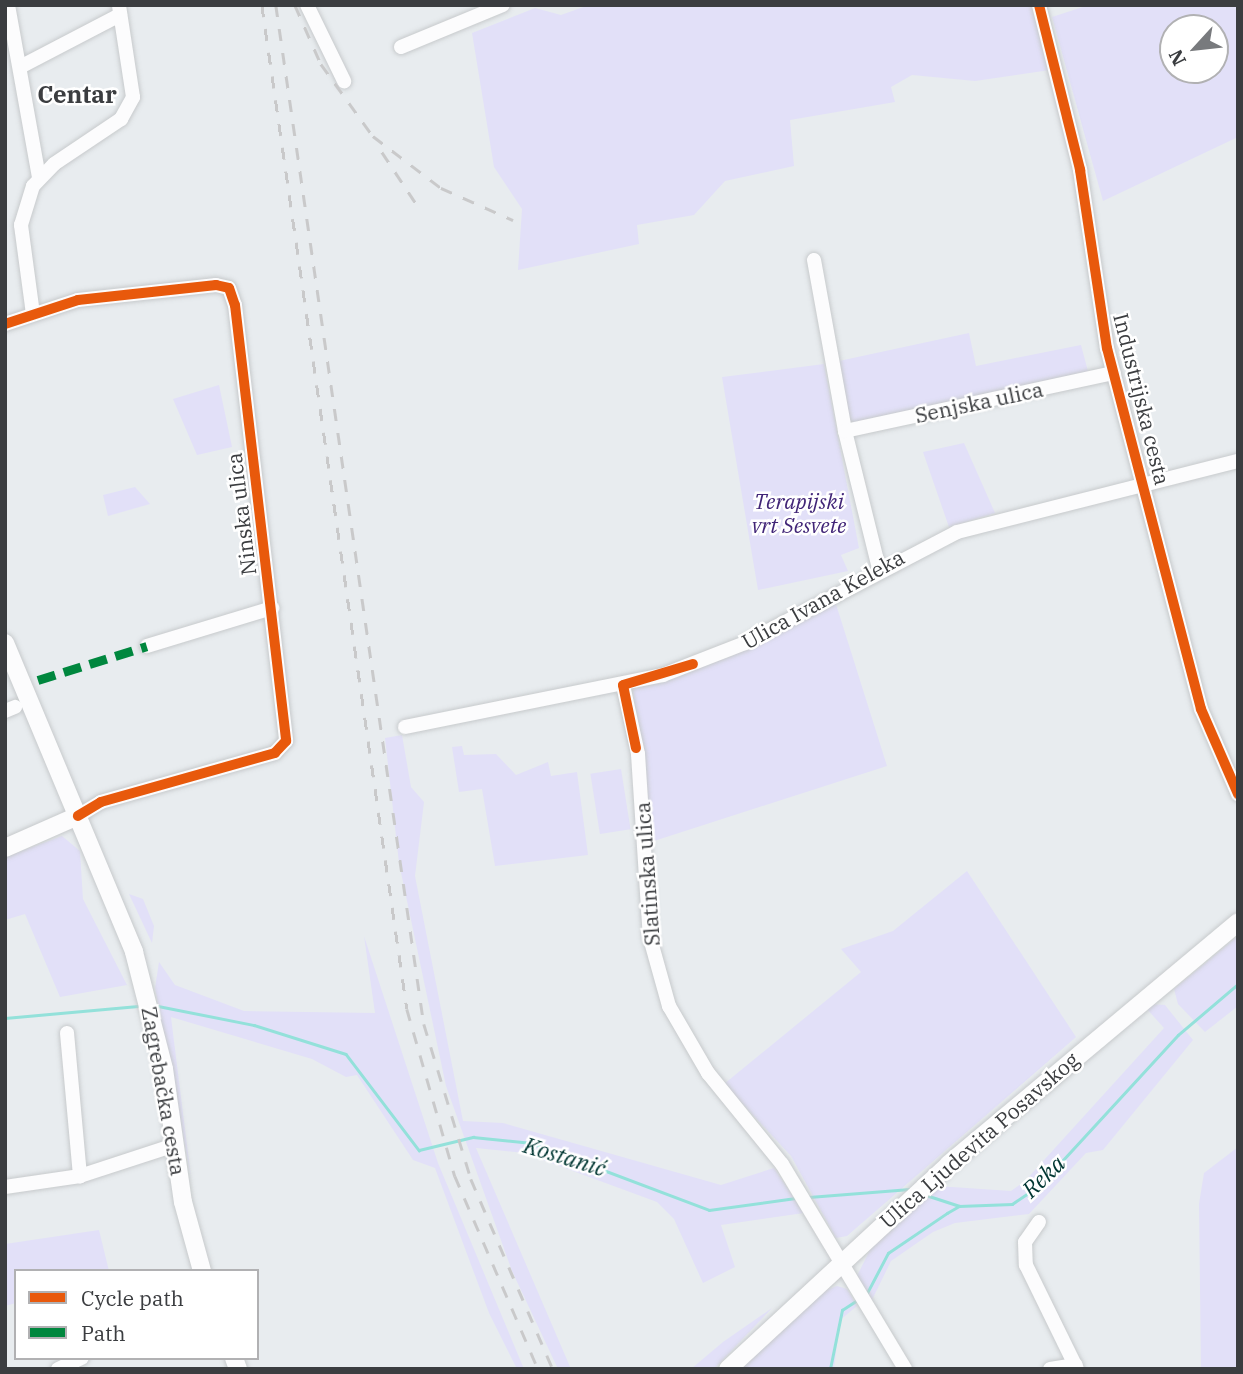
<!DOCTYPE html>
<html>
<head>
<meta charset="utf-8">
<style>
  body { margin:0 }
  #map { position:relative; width:1243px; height:1374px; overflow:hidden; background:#e8ecef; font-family:"IBM Plex Serif",serif }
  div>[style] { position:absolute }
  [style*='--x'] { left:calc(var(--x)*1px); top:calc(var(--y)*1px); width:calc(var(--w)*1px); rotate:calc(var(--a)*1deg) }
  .green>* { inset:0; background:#e2e0f8; transform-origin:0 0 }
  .stream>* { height:2.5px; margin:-1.25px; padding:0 1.25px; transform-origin:1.25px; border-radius:1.25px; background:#93e1da }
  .roads { filter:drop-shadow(0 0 2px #c7cacc) drop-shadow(0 0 2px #c7cacc) }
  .minor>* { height:14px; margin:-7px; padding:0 7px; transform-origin:7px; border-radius:7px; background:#fcfcfd }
  .major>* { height:18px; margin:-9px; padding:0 9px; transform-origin:9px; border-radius:9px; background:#fcfcfd }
  .rail>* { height:2.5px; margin-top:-1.25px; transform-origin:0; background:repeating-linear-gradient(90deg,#c9c9ca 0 12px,transparent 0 24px) }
  .quiet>* { height:9px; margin-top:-4.5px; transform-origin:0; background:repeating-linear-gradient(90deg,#00873e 0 18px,transparent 0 27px) }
  .cycleway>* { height:10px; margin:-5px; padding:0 5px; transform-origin:5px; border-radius:5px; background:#e8590c }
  span { translate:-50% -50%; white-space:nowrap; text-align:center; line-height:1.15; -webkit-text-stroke:5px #fff; paint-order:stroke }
  .street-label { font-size:21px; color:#3b3d40 }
  .park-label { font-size:21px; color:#412577; font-style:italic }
  .water-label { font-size:23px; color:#003632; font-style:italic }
  .quarter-label { font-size:24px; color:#3b3d40; font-weight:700 }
  .frame { position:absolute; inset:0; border:7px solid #3b3d40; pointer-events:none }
  .legend { position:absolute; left:14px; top:1269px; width:245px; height:91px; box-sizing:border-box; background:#fff; border:2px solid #b1b1b3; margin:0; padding:9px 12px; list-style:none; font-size:21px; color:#3b3d40 }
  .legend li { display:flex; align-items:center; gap:14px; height:35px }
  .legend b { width:35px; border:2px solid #b1b1b3 }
  .north { position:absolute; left:1159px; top:14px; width:70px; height:70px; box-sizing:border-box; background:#fff; border:2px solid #b1b1b3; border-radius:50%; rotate:243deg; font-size:19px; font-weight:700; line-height:28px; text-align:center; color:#3b3d40 }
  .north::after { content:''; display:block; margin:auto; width:24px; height:32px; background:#787a7d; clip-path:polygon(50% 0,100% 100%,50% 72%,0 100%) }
</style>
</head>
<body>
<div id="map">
  <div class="green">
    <i style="clip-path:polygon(589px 5px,1031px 5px,1050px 70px,975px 81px,912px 75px,891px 87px,895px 102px,790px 120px,794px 166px,725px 181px,694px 215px,637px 225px,639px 244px,518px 270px,522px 209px,494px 167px,472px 33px,535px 8px,561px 15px)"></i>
    <i style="clip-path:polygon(evenodd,1089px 5px,1238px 5px,1238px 137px,1103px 201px,1052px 17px,1089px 5px,1173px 28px,1215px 28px,1215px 70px,1173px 70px,1173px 28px)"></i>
    <i style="clip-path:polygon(969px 333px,976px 366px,1081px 345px,1089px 375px,850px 429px,839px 361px)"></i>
    <i style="clip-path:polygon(824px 364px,859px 548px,841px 555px,848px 571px,758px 590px,722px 377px)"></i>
    <i style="clip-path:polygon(219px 385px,232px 447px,197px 455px,173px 399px)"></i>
    <i style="clip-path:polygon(964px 443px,995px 513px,949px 527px,923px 452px)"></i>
    <i style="clip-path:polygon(135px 487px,150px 504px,108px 516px,103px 495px)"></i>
    <i style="clip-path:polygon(835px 601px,887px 766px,654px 841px,633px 690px,732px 656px)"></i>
    <i style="clip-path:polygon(402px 735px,411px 787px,424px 802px,415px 876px,463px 1121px,503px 1123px,721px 1185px,774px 1168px,804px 1213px,721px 1225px,735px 1267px,703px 1283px,674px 1219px,657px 1202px,524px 1153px,476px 1148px,571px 1369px,558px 1369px,512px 1271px,446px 1086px,399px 863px,385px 738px)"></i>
    <i style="clip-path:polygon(462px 746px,464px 755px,496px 754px,516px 775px,548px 762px,551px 776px,577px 772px,588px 855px,495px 866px,482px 789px,459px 792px,452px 747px)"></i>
    <i style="left:621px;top:769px;width:61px;height:31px;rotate:81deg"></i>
    <i style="clip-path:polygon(62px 836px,80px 851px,83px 899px,127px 985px,60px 997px,25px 914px,5px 920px,5px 857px)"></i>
    <i style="clip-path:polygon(967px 871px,1076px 1037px,847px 1236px,836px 1238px,791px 1156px,724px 1084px,861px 972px,841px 949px,893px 931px)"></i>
    <i style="clip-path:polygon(129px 894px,143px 899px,154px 926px,152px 943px)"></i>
    <i style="clip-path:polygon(364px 936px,438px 1163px,524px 1369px,517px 1369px,489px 1313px,435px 1168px,413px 1160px,357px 1075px,346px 1077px,312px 1059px,171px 1017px,191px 1177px,155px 988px,159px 962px,175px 985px,244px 1011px,375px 1013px)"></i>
    <i style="clip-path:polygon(1238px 936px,1238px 1006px,1205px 1032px,1178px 1004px,1174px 989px)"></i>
    <i style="clip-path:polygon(1150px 1004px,1165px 1005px,1193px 1040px,1103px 1150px,1086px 1153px,1029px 1214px,955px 1223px,933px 1232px,891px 1261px,871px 1302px,856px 1278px,871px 1248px,937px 1186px,1011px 1191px,1025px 1181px,1164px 1028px,1146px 1008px)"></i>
    <i style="clip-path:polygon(1238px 1147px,1238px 1369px,1201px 1369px,1199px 1204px,1204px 1173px)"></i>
    <i style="clip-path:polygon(99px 1230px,109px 1271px,16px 1271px,16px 1303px,5px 1306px,5px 1244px)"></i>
    <i style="clip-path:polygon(837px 1286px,847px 1289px,857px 1306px,840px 1320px,834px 1369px,738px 1369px,822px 1292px)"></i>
    <i style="clip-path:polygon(772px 1308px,714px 1369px,691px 1369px,723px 1342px)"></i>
  </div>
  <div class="stream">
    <i style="--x:153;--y:1005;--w:103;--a:11.2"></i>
    <i style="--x:254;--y:1025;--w:96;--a:17.5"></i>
    <i style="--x:346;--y:1054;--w:121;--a:52.8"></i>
    <i style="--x:419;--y:1150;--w:56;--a:-13.5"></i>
    <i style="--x:473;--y:1137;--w:59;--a:5.8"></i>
    <i style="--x:532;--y:1143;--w:189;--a:20.7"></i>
    <i style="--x:709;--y:1210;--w:87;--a:-7.9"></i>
    <i style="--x:5;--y:1018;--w:136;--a:-5.1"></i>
    <i style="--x:926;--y:1195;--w:35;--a:18"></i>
    <i style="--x:809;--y:1197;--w:101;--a:-4.5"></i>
    <i style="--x:867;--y:1293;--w:45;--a:-62.3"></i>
    <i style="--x:888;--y:1253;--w:71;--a:-34.1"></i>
    <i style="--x:947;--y:1213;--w:14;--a:-30"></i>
    <i style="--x:959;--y:1206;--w:53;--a:-2.2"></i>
    <i style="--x:1012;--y:1204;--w:32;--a:-34"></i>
    <i style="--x:1039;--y:1186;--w:205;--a:-47.4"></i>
    <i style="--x:1178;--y:1035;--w:79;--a:-40.4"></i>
    <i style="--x:830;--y:1369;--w:60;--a:-78.5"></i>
    <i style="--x:842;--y:1310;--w:20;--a:-33"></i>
  </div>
  <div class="roads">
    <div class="minor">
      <i style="--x:8;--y:5;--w:176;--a:79.8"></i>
      <i style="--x:307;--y:5;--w:85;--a:64"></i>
      <i style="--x:1039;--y:5;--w:170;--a:76"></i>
      <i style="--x:1080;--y:170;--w:180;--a:81.4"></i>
      <i style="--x:1107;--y:348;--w:373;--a:75.4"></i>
      <i style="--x:1201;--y:709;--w:93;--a:66.5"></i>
      <i style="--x:401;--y:47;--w:110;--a:-22.4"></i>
      <i style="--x:20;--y:67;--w:113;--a:-27.5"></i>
      <i style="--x:814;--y:260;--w:174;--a:79.7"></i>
      <i style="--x:845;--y:431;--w:141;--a:76.1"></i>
      <i style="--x:33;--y:314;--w:90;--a:-97.7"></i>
      <i style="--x:21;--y:225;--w:41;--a:-72.9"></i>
      <i style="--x:33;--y:186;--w:30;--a:-46"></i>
      <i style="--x:54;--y:164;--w:81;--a:-33.9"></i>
      <i style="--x:121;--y:119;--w:25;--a:-61"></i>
      <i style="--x:133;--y:97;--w:93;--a:-98.7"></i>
      <i style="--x:5;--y:324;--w:77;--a:-18.2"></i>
      <i style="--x:78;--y:300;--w:139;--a:-6.2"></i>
      <i style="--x:216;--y:285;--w:13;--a:13"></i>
      <i style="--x:229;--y:288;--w:18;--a:71"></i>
      <i style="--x:235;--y:305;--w:439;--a:83.3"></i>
      <i style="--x:286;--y:741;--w:16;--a:133"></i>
      <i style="--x:275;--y:753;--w:181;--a:164.3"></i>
      <i style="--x:101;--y:802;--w:27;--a:149"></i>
      <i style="--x:845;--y:431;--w:275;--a:-12.2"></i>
      <i style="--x:147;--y:646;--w:131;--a:-16.9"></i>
      <i style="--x:623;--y:685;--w:71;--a:77.7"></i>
      <i style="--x:638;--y:754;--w:184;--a:86.3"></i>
      <i style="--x:650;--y:938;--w:71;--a:74.4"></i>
      <i style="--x:669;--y:1006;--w:78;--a:59.8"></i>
      <i style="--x:708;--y:1073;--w:117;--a:50.9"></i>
      <i style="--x:782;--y:1164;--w:239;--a:59"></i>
      <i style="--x:5;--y:711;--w:11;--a:-22"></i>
      <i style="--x:405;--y:727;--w:263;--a:-11.4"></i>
      <i style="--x:663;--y:675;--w:88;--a:-21.3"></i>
      <i style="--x:745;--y:643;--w:239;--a:-27.6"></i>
      <i style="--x:957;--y:532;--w:290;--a:-14.2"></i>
      <i style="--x:67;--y:1033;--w:144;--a:84.8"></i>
      <i style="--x:5;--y:1187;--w:76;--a:-8.3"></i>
      <i style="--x:80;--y:1176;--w:100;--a:-18.1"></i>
      <i style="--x:1039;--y:1222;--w:24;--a:125"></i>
      <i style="--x:1025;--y:1242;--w:23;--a:88"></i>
      <i style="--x:1026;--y:1265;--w:116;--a:63.9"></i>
      <i style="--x:58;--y:1369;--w:26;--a:-25"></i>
      <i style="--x:1050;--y:1369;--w:26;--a:-9"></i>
    </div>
    <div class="major">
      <i style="--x:5;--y:643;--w:335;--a:67.3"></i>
      <i style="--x:134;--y:952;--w:121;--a:75.6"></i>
      <i style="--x:164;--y:1069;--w:134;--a:81.9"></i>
      <i style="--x:183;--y:1202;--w:72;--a:74.6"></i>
      <i style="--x:5;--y:848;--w:80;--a:-23.7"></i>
      <i style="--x:234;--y:1358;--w:12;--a:70"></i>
      <i style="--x:728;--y:1369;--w:301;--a:-42.8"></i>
      <i style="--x:949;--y:1164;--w:377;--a:-39.9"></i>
    </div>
  </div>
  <div class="rail">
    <i style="--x:262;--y:5;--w:1014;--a:81.78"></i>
    <i style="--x:407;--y:1009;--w:174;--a:74"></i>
    <i style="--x:455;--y:1176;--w:210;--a:66.7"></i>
    <i style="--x:276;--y:5;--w:1030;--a:81.74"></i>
    <i style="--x:424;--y:1024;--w:162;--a:73.1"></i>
    <i style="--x:471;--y:1179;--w:207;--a:66.7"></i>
    <i style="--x:295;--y:5;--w:64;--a:66.2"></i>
    <i style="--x:321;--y:64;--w:89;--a:54.2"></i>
    <i style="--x:373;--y:136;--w:86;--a:37.4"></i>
    <i style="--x:441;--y:188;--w:79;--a:24"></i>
    <i style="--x:382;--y:152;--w:71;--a:56.5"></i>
  </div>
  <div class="quiet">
    <i style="--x:38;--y:680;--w:114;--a:-17.3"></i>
  </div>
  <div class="cycleway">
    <i style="--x:1039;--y:5;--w:170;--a:76"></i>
    <i style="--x:1080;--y:170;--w:180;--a:81.4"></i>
    <i style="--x:1107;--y:348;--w:373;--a:75.4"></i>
    <i style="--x:1201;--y:709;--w:93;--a:66.5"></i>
    <i style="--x:5;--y:324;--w:77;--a:-18.2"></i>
    <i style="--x:78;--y:300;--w:139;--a:-6.2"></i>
    <i style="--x:216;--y:285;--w:13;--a:13"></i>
    <i style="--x:229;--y:288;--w:18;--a:71"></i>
    <i style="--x:235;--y:305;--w:439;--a:83.3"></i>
    <i style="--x:286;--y:741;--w:16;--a:133"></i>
    <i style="--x:275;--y:753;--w:181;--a:164.3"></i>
    <i style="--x:101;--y:802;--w:27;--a:149"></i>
    <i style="--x:636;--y:748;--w:64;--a:-101.7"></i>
    <i style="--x:623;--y:685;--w:73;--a:-16.7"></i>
  </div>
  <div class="street-label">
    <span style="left:1142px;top:399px;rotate:76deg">Industrijska cesta</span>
    <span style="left:979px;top:402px;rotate:-12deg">Senjska ulica</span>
    <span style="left:241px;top:514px;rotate:-97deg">Ninska ulica</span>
    <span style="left:823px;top:599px;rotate:-29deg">Ulica Ivana Keleka</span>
    <span style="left:647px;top:874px;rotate:-94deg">Slatinska ulica</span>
    <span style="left:164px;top:1091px;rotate:80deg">Zagrebačka cesta</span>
    <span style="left:979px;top:1140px;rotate:-41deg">Ulica Ljudevita Posavskog</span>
  </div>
  <div class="park-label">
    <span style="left:799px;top:513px">Terapijski<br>vrt Sesvete</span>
  </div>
  <div class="water-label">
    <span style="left:565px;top:1156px;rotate:17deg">Kostanić</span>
    <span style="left:1043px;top:1176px;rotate:-44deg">Reka</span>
  </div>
  <div class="quarter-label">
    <span style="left:77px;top:95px">Centar</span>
  </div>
  <div class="frame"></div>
  <ul class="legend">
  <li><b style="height:9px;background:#e8590c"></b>Cycle path</li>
  <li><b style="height:9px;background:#00873e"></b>Path</li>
  </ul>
  <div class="north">N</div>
</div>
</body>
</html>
